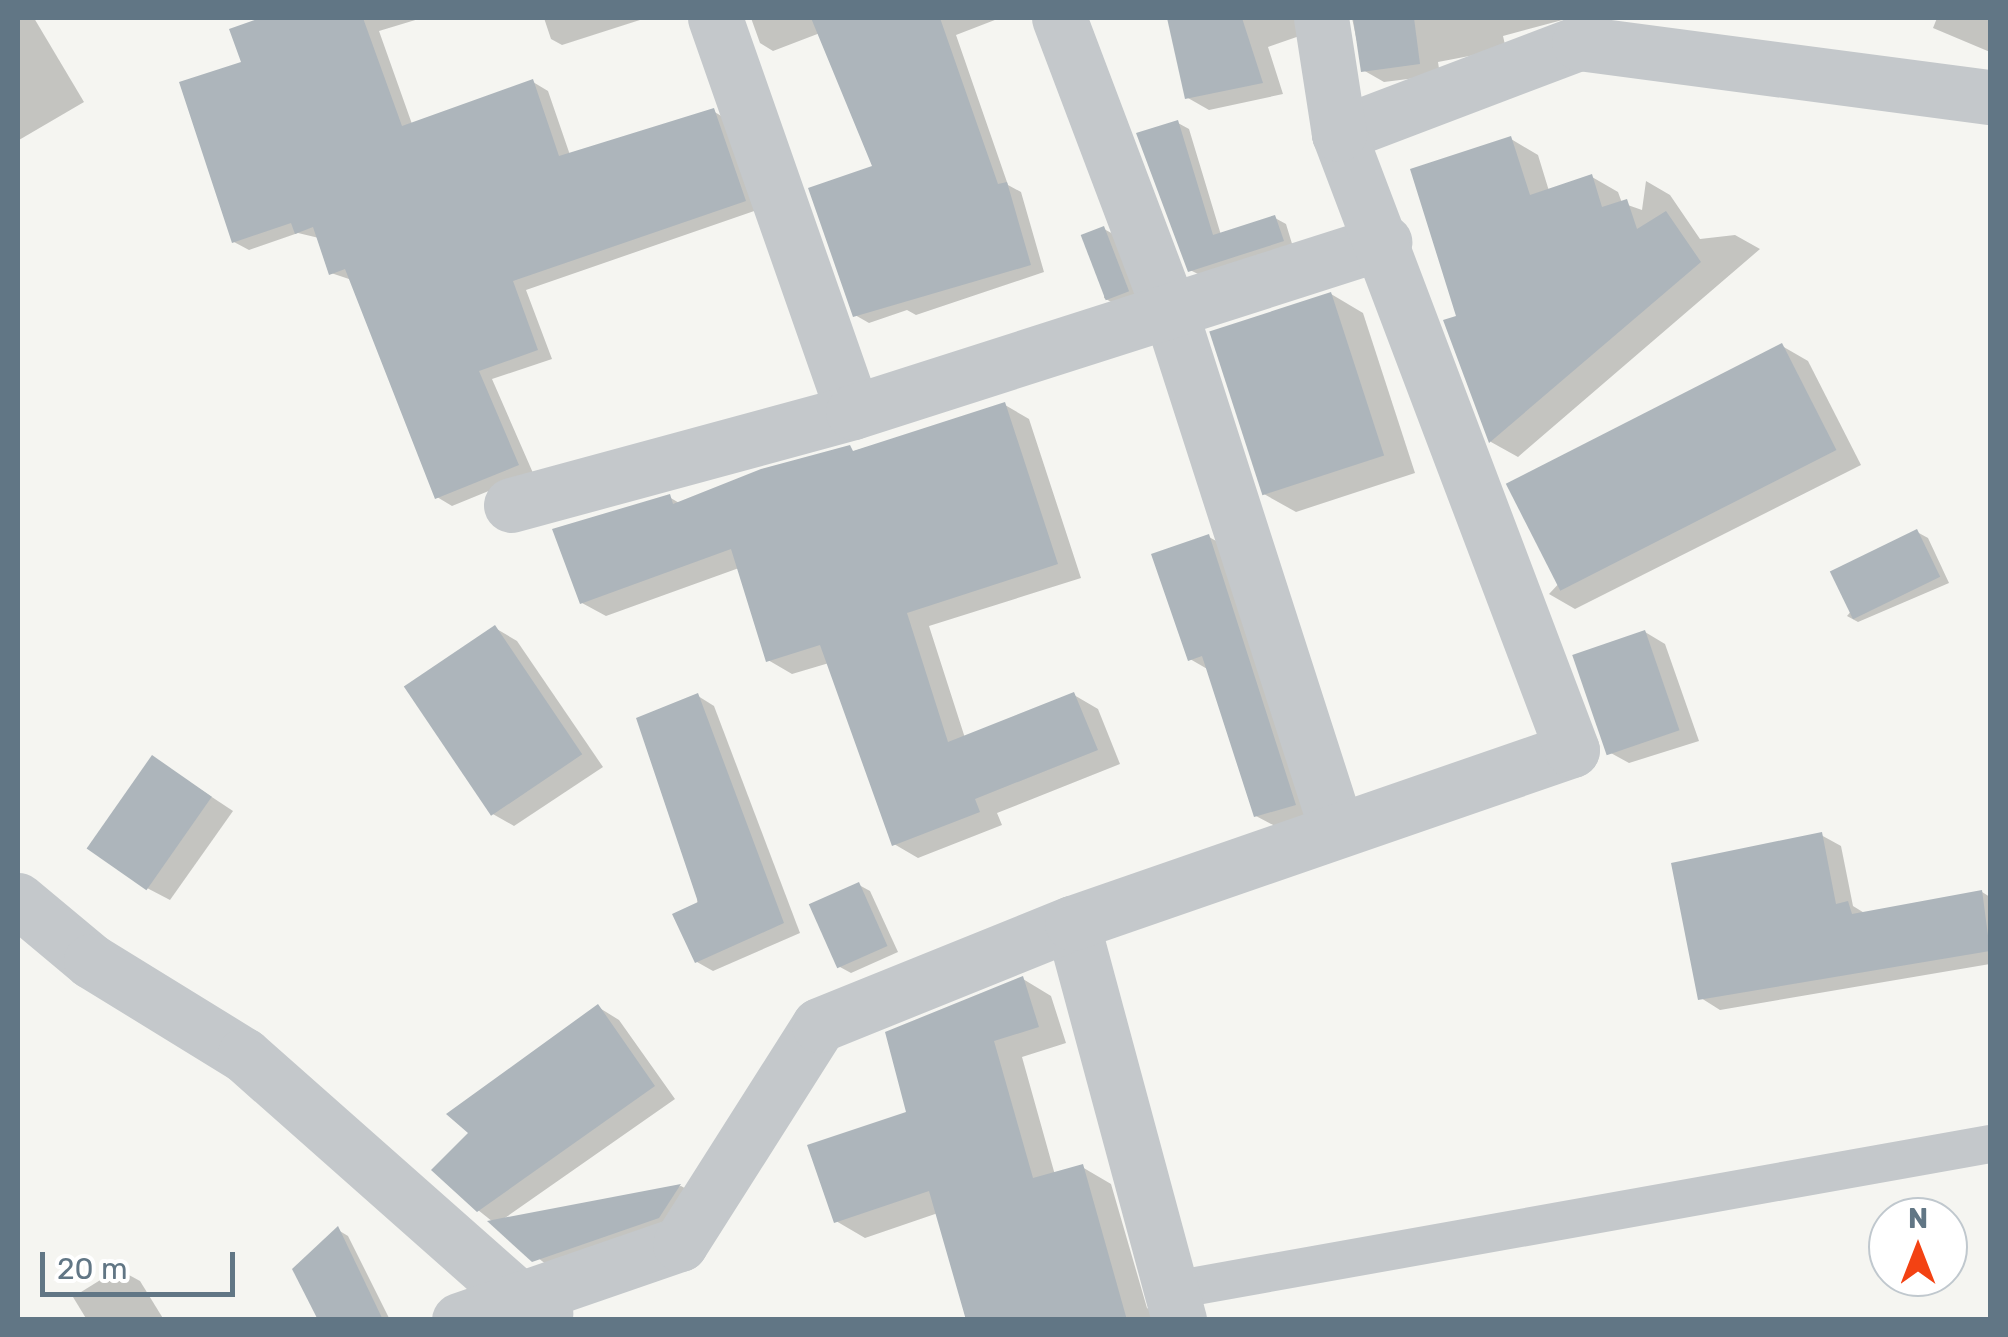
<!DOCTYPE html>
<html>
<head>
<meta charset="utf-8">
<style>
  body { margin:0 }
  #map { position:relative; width:2008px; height:1337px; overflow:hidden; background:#f5f5f1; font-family:Rubik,sans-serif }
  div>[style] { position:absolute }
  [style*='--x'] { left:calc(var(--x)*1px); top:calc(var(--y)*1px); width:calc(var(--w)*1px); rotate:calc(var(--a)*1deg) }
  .shadow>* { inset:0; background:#0003 }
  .building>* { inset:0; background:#adb5bb; transform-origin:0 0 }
  .lane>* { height:38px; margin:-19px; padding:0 19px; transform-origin:19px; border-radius:19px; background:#c4c8cb }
  .street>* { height:55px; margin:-27.5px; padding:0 27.5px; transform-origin:27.5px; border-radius:27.5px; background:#c4c8cb }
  span { translate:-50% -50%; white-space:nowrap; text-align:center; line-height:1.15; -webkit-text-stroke:10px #fff; paint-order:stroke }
  .frame { position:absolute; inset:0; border:20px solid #617685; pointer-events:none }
  .north { position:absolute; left:1868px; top:1197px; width:100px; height:100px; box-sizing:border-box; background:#fff; border:2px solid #c0c8ce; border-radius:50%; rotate:0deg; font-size:28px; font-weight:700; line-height:40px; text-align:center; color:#617685 }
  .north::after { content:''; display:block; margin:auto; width:35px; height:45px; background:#f34213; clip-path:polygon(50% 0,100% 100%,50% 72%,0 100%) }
  .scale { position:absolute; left:40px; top:1252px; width:195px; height:45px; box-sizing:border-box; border:5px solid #617685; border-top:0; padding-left:12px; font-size:30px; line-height:35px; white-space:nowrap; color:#617685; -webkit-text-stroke:8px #fff; paint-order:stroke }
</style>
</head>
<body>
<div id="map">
  <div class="shadow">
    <i style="clip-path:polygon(18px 18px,34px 18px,84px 102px,19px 140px)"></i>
    <i style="clip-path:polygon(267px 18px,422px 18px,379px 31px,412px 124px,533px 82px,548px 91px,570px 155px,713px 111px,728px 120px,760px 209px,526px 290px,552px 359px,492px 379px,533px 473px,452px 506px,437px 497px,352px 280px,331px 273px,319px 238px,298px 233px,249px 250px,234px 242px,244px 64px,232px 31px)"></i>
    <i style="clip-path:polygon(544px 18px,642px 18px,643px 19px,562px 45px,551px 39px)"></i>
    <i style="clip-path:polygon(751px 18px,1000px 18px,956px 35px,1008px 185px,1021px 192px,1044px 272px,916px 315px,907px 310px,869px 323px,855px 315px,875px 167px,820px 33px,773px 51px,760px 43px)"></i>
    <i style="clip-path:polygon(1170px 18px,1317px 18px,1311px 32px,1268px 47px,1283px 94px,1209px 110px,1188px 98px)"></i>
    <i style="clip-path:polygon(1352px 18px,1570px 18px,1503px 36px,1506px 49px,1438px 62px,1440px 75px,1384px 82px,1363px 70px)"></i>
    <i style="clip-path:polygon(1937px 18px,1990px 18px,1990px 52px,1933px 28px)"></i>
    <i style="clip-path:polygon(1178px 123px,1189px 129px,1221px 235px,1275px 218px,1286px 224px,1293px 247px,1202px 276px,1190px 270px)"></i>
    <i style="clip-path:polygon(1511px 139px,1538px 155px,1549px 191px,1592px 177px,1618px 192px,1622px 203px,1642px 210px,1646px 181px,1670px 195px,1700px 239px,1735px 235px,1760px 249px,1518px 457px,1491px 442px,1446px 322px,1459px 317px)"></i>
    <i style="clip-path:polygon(1104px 229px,1115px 235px,1138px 297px,1115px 304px,1104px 298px)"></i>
    <i style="clip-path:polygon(1331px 294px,1363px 313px,1415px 473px,1296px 512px,1264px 494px)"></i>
    <i style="clip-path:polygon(1782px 346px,1808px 361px,1861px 465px,1575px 609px,1549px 594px)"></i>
    <i style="clip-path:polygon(1005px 405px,1029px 419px,1081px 578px,929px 626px,965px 738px,1074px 695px,1098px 709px,1120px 764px,997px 813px,1002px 825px,918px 858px,894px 844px,829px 663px,792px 674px,768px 660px,739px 568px,606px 616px,582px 603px,669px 497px,681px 504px)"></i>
    <i style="clip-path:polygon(1917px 532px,1928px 538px,1949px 583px,1858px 622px,1847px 616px)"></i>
    <i style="clip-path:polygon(1209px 537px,1227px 547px,1313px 815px,1275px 826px,1256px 816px,1209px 670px,1190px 659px)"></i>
    <i style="clip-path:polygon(495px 628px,517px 641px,603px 767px,514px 826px,491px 813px)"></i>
    <i style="clip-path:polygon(1645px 632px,1665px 644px,1699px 741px,1629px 763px,1609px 752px)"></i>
    <i style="clip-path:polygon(698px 696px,714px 706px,800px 933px,713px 971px,697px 962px)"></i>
    <i style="clip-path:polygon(153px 758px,233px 811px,170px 900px,147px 888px)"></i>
    <i style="clip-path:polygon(1821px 835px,1841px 846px,1853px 906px,1866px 914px,1982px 892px,1990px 897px,1990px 964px,1720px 1010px,1701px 998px)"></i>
    <i style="clip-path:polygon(859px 885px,870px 891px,898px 952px,851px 973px,840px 967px)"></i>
    <i style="clip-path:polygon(1023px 979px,1051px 996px,1066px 1043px,1022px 1057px,1055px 1175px,1082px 1167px,1111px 1184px,1147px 1308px,1166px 1320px,969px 1320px,938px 1213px,865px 1238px,836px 1221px,909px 1114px)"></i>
    <i style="clip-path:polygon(598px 1007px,619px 1020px,675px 1099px,502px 1220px,681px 1186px,702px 1198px,682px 1230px,557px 1273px,478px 1210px,472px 1132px)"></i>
    <i style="clip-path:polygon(338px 1230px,348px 1236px,390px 1320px,319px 1320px)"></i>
    <i style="clip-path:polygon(118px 1269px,140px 1281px,164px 1320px,87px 1320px,73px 1297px)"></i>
  </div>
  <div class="building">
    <i style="clip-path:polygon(260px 18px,363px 18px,402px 126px,533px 79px,559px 156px,714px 108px,746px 201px,513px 281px,538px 350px,479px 371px,519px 465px,435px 499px,345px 269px,329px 275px,313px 227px,295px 234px,291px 223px,232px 243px,179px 82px,241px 62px,229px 29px)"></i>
    <i style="clip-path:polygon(811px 18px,940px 18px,998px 184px,1007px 182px,1031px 265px,853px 317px,808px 188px,872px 166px)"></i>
    <i style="clip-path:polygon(1167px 18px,1242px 18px,1263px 83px,1185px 99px)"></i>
    <i style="clip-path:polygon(1353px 18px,1414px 18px,1420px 64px,1361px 72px)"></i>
    <i style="clip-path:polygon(1178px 120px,1213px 235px,1275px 215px,1284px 241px,1188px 272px,1136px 133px)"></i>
    <i style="clip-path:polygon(1511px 136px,1530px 195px,1592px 174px,1602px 207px,1627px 199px,1637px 229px,1666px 211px,1701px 262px,1489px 443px,1443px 320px,1456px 316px,1410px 169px)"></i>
    <i style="left:1104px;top:226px;width:70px;height:25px;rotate:69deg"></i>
    <i style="left:1331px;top:292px;width:172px;height:128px;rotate:72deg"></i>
    <i style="left:1782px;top:343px;width:120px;height:310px;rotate:63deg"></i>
    <i style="clip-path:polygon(1005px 402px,1058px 564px,907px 613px,948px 742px,1074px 692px,1098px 750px,975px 799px,980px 812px,892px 846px,820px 645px,766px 662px,731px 549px,580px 604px,552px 529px,670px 494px,673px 504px,761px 469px,850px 445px,853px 451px)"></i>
    <i style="left:1917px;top:529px;width:53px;height:97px;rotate:64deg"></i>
    <i style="clip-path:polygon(1209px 534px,1296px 805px,1254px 817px,1202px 656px,1188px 661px,1151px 554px)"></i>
    <i style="left:495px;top:625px;width:156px;height:110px;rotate:56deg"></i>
    <i style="left:1645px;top:630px;width:106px;height:77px;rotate:71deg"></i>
    <i style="clip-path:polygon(698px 693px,784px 923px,695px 963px,672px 914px,698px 902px,636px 718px)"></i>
    <i style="left:152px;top:755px;width:73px;height:114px;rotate:35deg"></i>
    <i style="clip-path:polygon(1822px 832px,1836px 904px,1848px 901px,1852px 914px,1982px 890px,1990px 951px,1698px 1000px,1671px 863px)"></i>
    <i style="left:859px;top:882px;width:70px;height:55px;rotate:66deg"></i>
    <i style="clip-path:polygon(1023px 976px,1039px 1027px,994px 1041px,1033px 1178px,1083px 1164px,1127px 1320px,966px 1320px,929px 1191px,834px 1223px,807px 1145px,906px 1112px,885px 1032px)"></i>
    <i style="clip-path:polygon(598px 1004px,655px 1086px,477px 1212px,431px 1170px,468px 1133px,446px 1114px)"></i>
    <i style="clip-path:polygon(681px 1184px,659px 1218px,532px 1262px,487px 1221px)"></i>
    <i style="clip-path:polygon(338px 1226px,383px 1320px,318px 1320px,292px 1269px)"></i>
  </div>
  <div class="lane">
    <i style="--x:1168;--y:1291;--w:835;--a:-10.14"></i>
  </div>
  <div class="street">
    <i style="--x:715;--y:18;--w:417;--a:70.7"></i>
    <i style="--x:1059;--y:18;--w:316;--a:69.3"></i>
    <i style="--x:1171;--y:314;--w:542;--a:72.17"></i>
    <i style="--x:1339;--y:134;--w:257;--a:-20.8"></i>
    <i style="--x:1579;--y:43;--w:415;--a:7.5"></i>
    <i style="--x:511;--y:505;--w:354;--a:-15.2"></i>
    <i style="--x:853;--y:412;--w:558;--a:-17.75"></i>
    <i style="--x:18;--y:900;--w:95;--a:39.9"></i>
    <i style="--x:91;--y:961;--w:180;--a:31.6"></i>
    <i style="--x:244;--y:1055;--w:368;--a:41.5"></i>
    <i style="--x:520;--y:1299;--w:29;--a:29"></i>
    <i style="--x:1072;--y:923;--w:411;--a:74.9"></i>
    <i style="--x:459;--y:1320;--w:234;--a:-19"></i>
    <i style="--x:680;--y:1244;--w:259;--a:-57.6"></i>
    <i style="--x:819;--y:1025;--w:273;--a:-22"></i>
    <i style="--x:1072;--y:923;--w:529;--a:-19.09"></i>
    <i style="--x:1572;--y:750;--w:659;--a:-110.72"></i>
    <i style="--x:1339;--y:134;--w:117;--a:-98.8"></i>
  </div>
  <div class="frame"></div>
  <div class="north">N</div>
  <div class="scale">20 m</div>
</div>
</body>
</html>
